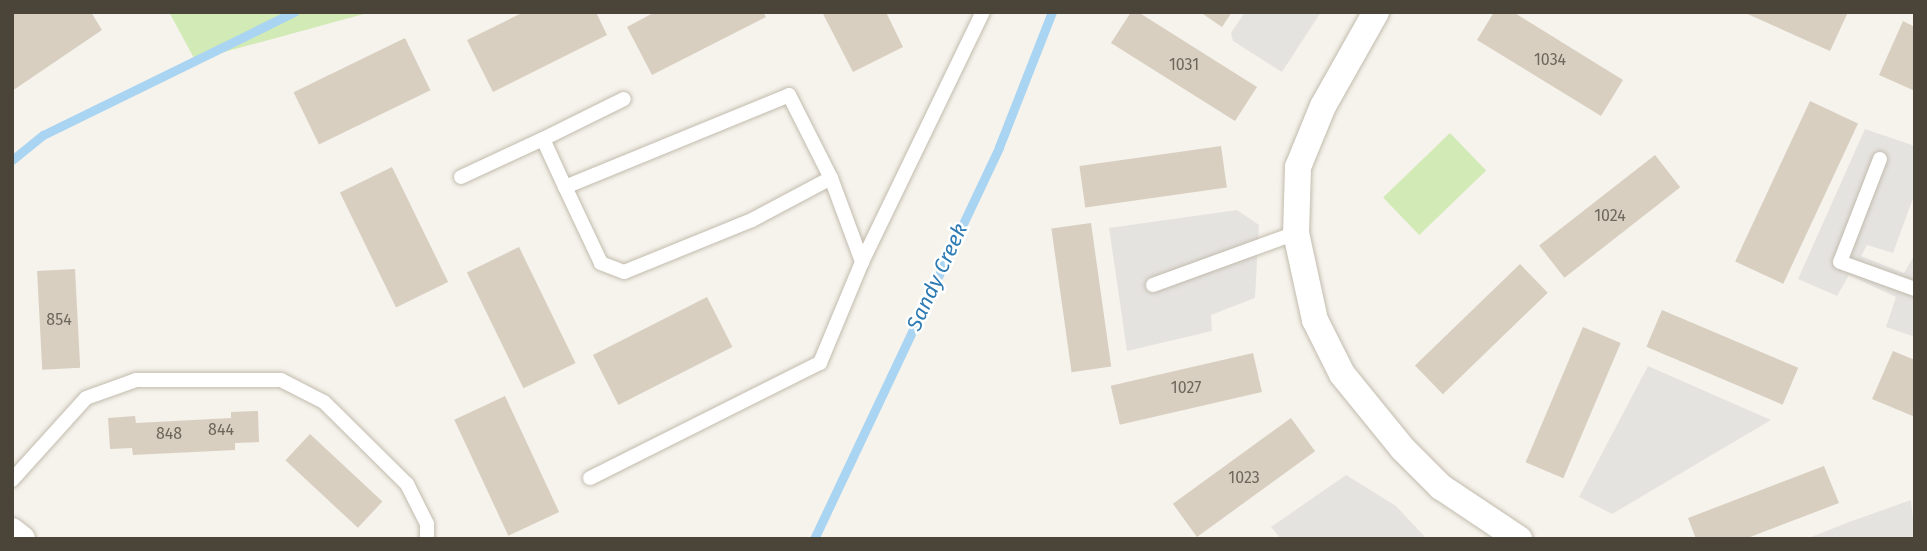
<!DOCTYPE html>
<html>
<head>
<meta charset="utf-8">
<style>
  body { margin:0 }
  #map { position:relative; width:1927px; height:551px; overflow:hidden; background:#f6f3ec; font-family:"Fira Sans",sans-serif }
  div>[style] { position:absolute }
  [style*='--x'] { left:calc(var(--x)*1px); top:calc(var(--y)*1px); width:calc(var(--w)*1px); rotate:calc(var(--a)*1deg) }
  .green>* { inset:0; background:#d2eab5; transform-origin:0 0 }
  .parking>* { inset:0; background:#e5e3e0 }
  .stream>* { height:9px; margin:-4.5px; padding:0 4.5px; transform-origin:4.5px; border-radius:4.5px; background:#a9d4f2 }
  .building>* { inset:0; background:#d8cfc1; transform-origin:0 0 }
  .roads { filter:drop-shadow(0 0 2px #c2bbae) drop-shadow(0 0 2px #c2bbae) }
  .service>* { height:14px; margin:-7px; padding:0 7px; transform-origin:7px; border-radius:7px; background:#fff }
  .minor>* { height:26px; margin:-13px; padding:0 13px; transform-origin:13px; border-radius:13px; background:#fff }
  span { translate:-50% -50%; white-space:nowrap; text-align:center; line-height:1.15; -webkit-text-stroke:5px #fff; paint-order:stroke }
  .number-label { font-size:16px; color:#6e675b }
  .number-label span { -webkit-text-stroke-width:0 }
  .water-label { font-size:21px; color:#2e7ab2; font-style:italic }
  .frame { position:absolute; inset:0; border:14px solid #4b4439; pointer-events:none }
</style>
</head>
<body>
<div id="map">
  <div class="green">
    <i style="clip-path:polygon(169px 12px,371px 12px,195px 60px)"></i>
    <i style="left:1450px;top:133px;width:52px;height:93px;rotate:46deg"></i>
  </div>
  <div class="parking">
    <i style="clip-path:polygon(1245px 12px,1321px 12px,1282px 72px,1233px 41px,1231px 33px)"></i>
    <i style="clip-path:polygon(1865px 129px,1915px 146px,1915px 193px,1893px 253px,1867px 245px,1861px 256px,1904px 273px,1915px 254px,1915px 337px,1886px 327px,1896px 297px,1849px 275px,1837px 296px,1798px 279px)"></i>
    <i style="clip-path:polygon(1237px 210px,1259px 225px,1255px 298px,1211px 315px,1212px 331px,1127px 351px,1109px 228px)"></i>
    <i style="clip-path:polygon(1648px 366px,1771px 420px,1612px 514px,1579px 497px)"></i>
    <i style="clip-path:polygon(1346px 475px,1396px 506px,1427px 539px,1281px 539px,1271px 527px)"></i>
    <i style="clip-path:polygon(1911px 500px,1915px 539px,1806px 539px,1852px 521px)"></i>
  </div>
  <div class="stream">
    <i style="--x:12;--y:160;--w:40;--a:-39"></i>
    <i style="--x:43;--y:135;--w:280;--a:-26.1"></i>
    <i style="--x:814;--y:539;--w:433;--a:-64.7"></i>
    <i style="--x:999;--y:147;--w:145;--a:-68.6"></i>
  </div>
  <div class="building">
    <i style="clip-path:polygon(12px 12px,91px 12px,102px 30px,12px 91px)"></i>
    <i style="clip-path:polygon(524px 12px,596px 12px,607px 35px,493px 92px,467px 40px)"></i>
    <i style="clip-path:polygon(655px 12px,763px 12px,766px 17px,652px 75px,627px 27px)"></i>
    <i style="clip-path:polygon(822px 12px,886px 12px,903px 47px,853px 72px)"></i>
    <i style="clip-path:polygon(1131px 12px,1138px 12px,1257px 87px,1235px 121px,1111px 43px)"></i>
    <i style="clip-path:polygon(1200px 12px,1232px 12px,1222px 27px)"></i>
    <i style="clip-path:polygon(1494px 12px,1513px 12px,1623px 80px,1601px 116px,1477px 40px)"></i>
    <i style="clip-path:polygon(1743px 12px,1848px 12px,1830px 51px)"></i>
    <i style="clip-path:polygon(1903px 21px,1915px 27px,1915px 91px,1879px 75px)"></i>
    <i style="left:405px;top:38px;width:58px;height:124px;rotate:64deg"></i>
    <i style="left:1810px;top:101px;width:53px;height:177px;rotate:25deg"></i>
    <i style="left:1221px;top:146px;width:42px;height:143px;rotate:82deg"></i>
    <i style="left:1655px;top:155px;width:41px;height:147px;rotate:52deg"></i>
    <i style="left:392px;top:167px;width:128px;height:58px;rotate:64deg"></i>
    <i style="left:1091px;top:223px;width:145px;height:40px;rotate:82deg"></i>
    <i style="left:519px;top:247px;width:129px;height:58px;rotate:64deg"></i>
    <i style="left:1520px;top:264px;width:40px;height:146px;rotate:46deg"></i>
    <i style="left:75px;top:269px;width:99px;height:38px;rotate:87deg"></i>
    <i style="left:707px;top:297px;width:56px;height:128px;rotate:63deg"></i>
    <i style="left:1662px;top:310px;width:148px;height:40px;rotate:23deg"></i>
    <i style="left:1583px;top:327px;width:41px;height:147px;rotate:23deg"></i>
    <i style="clip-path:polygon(1893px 351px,1915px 360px,1915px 417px,1872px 399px)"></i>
    <i style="left:1253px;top:353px;width:40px;height:146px;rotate:77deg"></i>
    <i style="left:505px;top:396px;width:128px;height:56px;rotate:65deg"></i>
    <i style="clip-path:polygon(258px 411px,259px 442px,235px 443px,235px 450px,133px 455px,132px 448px,110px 449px,108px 418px,135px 416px,136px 423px,231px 418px,231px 412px)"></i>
    <i style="left:1291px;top:418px;width:41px;height:146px;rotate:54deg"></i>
    <i style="left:310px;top:434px;width:99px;height:36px;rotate:43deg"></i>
    <i style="clip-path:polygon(1824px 466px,1839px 503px,1745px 539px,1696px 539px,1688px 518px)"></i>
  </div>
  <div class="roads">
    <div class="service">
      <i style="--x:543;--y:139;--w:90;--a:-26.3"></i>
      <i style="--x:1880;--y:159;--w:110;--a:111.2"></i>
      <i style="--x:1840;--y:262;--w:80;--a:19.8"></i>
      <i style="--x:461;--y:177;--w:90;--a:-24.9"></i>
      <i style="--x:543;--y:139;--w:53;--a:65.4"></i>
      <i style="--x:831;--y:178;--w:89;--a:152"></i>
      <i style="--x:752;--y:220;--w:138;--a:157.9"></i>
      <i style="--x:624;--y:272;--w:25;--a:-159"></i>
      <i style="--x:601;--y:263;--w:84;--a:-115.3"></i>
      <i style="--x:565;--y:187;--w:242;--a:-22.3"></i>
      <i style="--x:789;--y:95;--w:93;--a:63.2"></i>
      <i style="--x:831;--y:178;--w:90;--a:69.7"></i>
      <i style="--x:1153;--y:285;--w:152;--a:-20"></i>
      <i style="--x:590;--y:478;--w:257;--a:-26.6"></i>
      <i style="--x:820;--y:363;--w:109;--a:-67.4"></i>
      <i style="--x:862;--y:262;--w:278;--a:-64.2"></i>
      <i style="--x:12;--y:480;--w:110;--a:-47.9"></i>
      <i style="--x:86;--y:398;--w:53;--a:-19.8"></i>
      <i style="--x:136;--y:380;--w:145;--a:0"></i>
      <i style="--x:281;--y:380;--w:48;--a:27.1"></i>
      <i style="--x:324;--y:402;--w:117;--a:44.7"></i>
      <i style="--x:407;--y:484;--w:45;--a:63.4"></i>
      <i style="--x:427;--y:524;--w:15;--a:90"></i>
    </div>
    <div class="minor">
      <i style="--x:1376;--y:12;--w:108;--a:119.4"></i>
      <i style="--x:1323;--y:106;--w:66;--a:112.3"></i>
      <i style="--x:1298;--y:167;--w:66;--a:91.7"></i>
      <i style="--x:1296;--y:233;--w:89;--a:77.7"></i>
      <i style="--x:1315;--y:320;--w:60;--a:63.4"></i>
      <i style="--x:1342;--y:374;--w:97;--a:50.9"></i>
      <i style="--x:1403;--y:449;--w:54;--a:45"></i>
      <i style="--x:1441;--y:487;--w:94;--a:33.7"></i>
      <i style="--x:12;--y:531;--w:13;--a:39"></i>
    </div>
  </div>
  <div class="number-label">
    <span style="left:1550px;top:60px">1034</span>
    <span style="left:1184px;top:65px">1031</span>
    <span style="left:1610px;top:216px">1024</span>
    <span style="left:59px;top:320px">854</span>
    <span style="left:1186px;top:388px">1027</span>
    <span style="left:221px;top:430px">844</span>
    <span style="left:169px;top:434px">848</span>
    <span style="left:1244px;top:478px">1023</span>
  </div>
  <div class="water-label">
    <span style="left:937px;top:277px;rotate:-65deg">Sandy Creek</span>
  </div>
  <div class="frame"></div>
</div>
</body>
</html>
